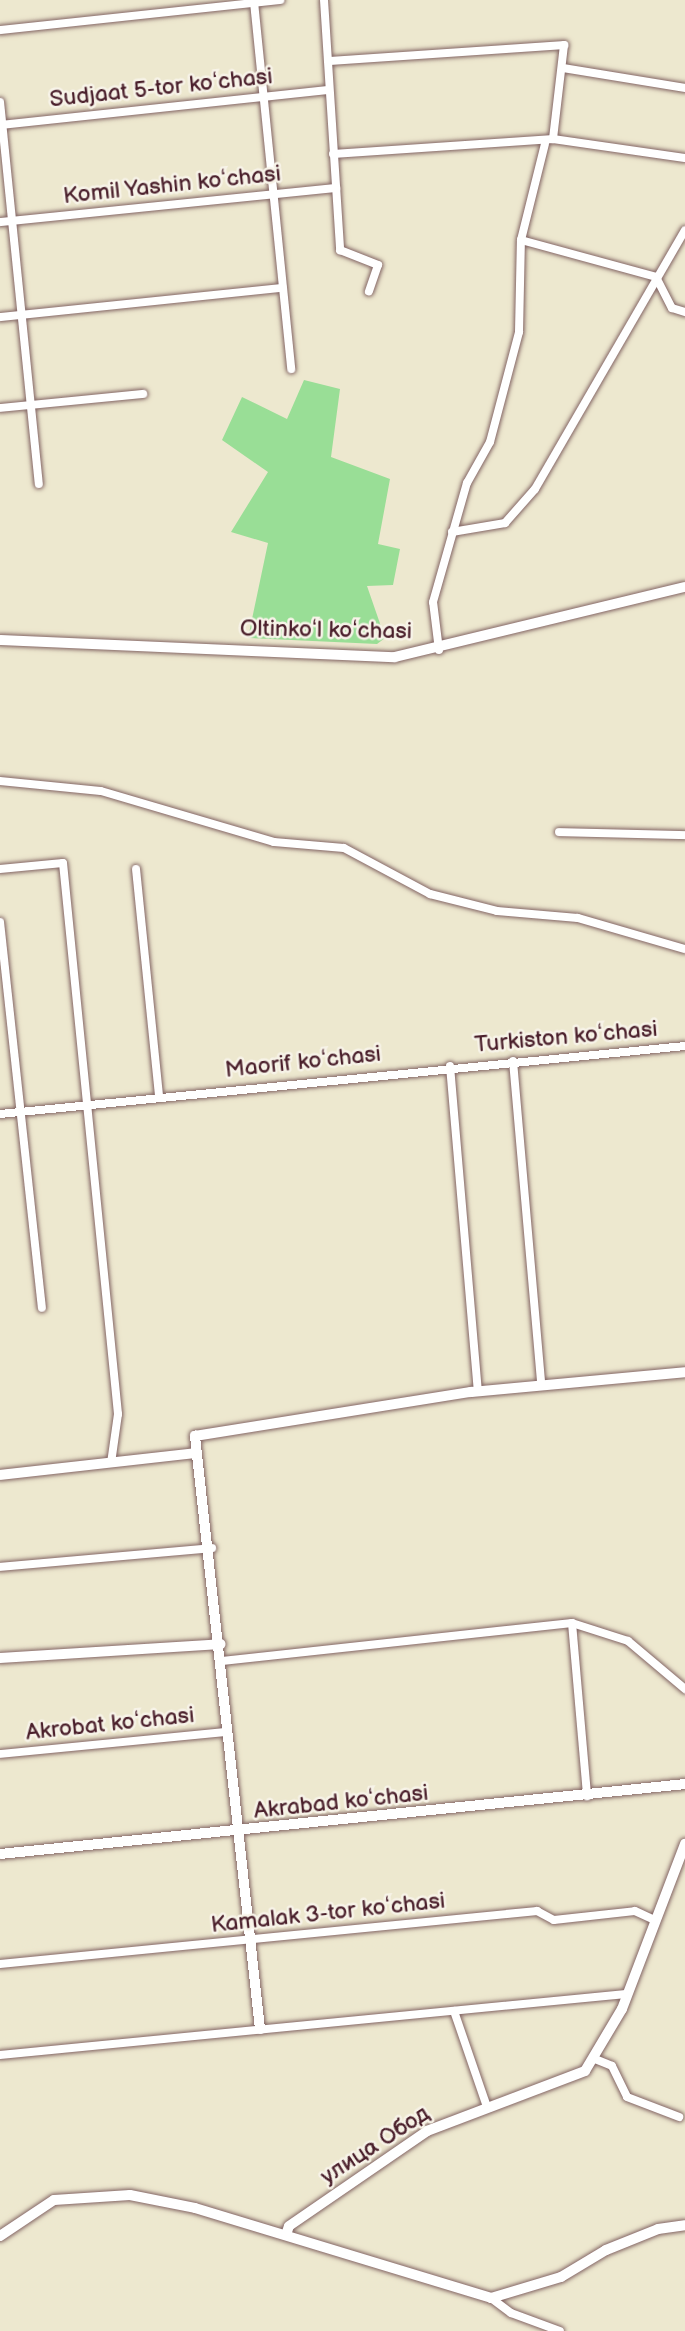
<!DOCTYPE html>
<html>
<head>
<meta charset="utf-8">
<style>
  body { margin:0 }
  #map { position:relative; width:685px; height:2331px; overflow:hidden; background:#ede8cf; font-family:"Balsamiq Sans",sans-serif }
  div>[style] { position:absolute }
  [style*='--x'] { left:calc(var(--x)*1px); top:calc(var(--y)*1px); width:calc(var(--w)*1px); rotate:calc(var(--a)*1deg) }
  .green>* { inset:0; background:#99de96 }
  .roads { filter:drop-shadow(0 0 2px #836564) drop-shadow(0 0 2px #836564) }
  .minor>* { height:8px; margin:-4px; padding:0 4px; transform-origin:4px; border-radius:4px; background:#fff }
  .tertiary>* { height:10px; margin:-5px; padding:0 5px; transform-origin:5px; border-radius:5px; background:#fff }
  .secondary>* { height:10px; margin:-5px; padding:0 5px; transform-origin:5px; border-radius:5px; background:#fff }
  span { translate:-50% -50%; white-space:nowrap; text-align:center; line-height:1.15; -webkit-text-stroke:5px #f7f3e8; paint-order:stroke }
  .street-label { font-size:23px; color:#4a1f2b }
</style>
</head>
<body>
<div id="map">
  <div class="green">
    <i style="clip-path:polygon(304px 380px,340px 389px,331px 457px,390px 479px,378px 544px,400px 549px,393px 585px,367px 586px,385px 638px,377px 644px,248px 638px,268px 543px,231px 532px,268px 472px,222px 440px,242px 397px,287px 419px)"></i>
  </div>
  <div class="roads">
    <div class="minor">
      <i style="--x:324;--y:0;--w:251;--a:86.3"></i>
      <i style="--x:340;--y:250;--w:41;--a:21.5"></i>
      <i style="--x:378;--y:265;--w:28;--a:109"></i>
      <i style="--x:254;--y:2;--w:369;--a:84.2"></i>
      <i style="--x:0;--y:30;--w:282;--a:-6.1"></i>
      <i style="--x:330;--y:61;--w:235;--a:-3.9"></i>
      <i style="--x:564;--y:45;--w:95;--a:96.7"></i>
      <i style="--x:563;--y:68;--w:124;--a:9.3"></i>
      <i style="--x:0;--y:102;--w:384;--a:84.2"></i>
      <i style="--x:0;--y:125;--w:328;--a:-6.1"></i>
      <i style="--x:333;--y:154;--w:221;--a:-3.9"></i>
      <i style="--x:553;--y:139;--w:133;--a:8.2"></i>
      <i style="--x:0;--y:222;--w:338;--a:-5.8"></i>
      <i style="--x:521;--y:240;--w:140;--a:15.3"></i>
      <i style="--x:656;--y:277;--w:35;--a:63"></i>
      <i style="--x:672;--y:308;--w:14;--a:17"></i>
      <i style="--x:0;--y:317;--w:284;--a:-5.9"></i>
      <i style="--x:0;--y:408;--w:144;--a:-5.6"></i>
      <i style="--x:452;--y:532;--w:54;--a:-9.6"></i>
      <i style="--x:505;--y:523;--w:45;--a:-48.6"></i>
      <i style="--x:535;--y:489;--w:299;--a:-59.9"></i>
      <i style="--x:439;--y:650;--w:48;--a:-97.1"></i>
      <i style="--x:433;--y:602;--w:124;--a:-74.1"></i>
      <i style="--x:467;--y:483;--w:47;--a:-60.7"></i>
      <i style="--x:490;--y:442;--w:114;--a:-75.2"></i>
      <i style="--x:519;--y:332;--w:92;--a:-88.8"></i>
      <i style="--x:521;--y:240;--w:99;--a:-76"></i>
      <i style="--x:0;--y:781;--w:101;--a:5.7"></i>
      <i style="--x:101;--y:791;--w:180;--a:16.4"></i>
      <i style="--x:274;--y:842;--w:70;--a:4.9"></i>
      <i style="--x:344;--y:848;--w:98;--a:28.1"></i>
      <i style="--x:430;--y:894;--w:69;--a:14.2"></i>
      <i style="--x:497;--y:911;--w:81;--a:4.9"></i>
      <i style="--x:578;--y:918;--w:111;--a:16.2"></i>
      <i style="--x:559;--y:832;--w:126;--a:1.4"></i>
      <i style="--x:0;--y:869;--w:63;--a:-5.4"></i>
      <i style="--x:63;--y:863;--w:554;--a:84.3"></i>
      <i style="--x:118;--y:1414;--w:49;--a:98.1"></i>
      <i style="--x:136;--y:869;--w:229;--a:84.2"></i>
      <i style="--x:0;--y:922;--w:388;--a:83.8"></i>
      <i style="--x:513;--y:1061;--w:323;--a:85"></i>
      <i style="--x:450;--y:1066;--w:326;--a:85.1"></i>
      <i style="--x:0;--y:1114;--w:688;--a:-5.67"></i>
      <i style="--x:0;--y:1567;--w:213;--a:-5.1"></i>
      <i style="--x:572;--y:1623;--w:174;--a:85"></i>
      <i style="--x:222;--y:1661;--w:352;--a:-6.2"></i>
      <i style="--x:572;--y:1623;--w:59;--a:17.8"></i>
      <i style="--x:628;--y:1641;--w:75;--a:40.1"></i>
      <i style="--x:0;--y:1754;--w:225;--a:-5.6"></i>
      <i style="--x:0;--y:1964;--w:540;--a:-5.64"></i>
      <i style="--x:537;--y:1911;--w:19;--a:28"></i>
      <i style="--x:554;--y:1920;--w:81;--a:-6.3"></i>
      <i style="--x:635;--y:1911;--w:23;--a:25"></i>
      <i style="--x:454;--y:2011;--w:102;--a:71"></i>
      <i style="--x:0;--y:2055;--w:629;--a:-5.57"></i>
      <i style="--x:595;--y:2059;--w:18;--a:22"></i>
      <i style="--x:612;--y:2066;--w:34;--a:64"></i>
      <i style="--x:627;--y:2097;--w:56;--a:21"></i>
      <i style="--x:491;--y:2298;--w:25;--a:37"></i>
      <i style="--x:511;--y:2313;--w:52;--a:20.2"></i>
    </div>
    <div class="tertiary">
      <i style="--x:0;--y:1475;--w:198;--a:-6.4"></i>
      <i style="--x:0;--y:1658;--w:221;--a:-3.6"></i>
      <i style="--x:0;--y:1854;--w:689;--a:-5.83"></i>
      <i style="--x:260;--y:2029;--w:597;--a:-96.26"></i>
      <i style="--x:195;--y:1436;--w:279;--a:-9.1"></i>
      <i style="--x:471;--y:1392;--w:215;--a:-5.3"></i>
      <i style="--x:286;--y:2235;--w:9;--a:-72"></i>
      <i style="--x:289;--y:2226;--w:168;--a:-34.5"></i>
      <i style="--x:427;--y:2131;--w:169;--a:-20.8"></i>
      <i style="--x:585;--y:2071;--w:72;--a:-59.2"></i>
      <i style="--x:622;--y:2009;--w:177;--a:-69.1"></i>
      <i style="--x:0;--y:2236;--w:65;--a:-33.7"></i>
      <i style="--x:54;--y:2200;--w:76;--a:-3.8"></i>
      <i style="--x:130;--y:2195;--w:66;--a:11.3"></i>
      <i style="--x:195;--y:2208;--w:309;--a:16.9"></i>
      <i style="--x:491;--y:2298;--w:73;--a:-16.7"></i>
      <i style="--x:561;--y:2277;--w:52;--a:-31"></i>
      <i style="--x:606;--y:2250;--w:56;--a:-22"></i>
      <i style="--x:658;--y:2229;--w:27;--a:-8"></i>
    </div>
    <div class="secondary">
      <i style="--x:0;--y:640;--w:395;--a:2.5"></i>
      <i style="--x:395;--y:657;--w:298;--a:-13.6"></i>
    </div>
  </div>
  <div class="street-label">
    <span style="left:161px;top:88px;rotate:-6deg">Sudjaat 5-tor koʻchasi</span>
    <span style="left:172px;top:185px;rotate:-6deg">Komil Yashin koʻchasi</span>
    <span style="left:326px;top:630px;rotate:1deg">Oltinkoʻl koʻchasi</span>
    <span style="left:566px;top:1037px;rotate:-5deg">Turkiston koʻchasi</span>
    <span style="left:303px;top:1062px;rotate:-6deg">Maorif koʻchasi</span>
    <span style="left:110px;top:1724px;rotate:-6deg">Akrobat koʻchasi</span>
    <span style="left:341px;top:1802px;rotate:-6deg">Akrabad koʻchasi</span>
    <span style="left:328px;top:1913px;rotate:-6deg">Kamalak 3-tor koʻchasi</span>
    <span style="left:375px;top:2145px;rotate:-33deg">улица Обод</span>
  </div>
</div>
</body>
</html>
